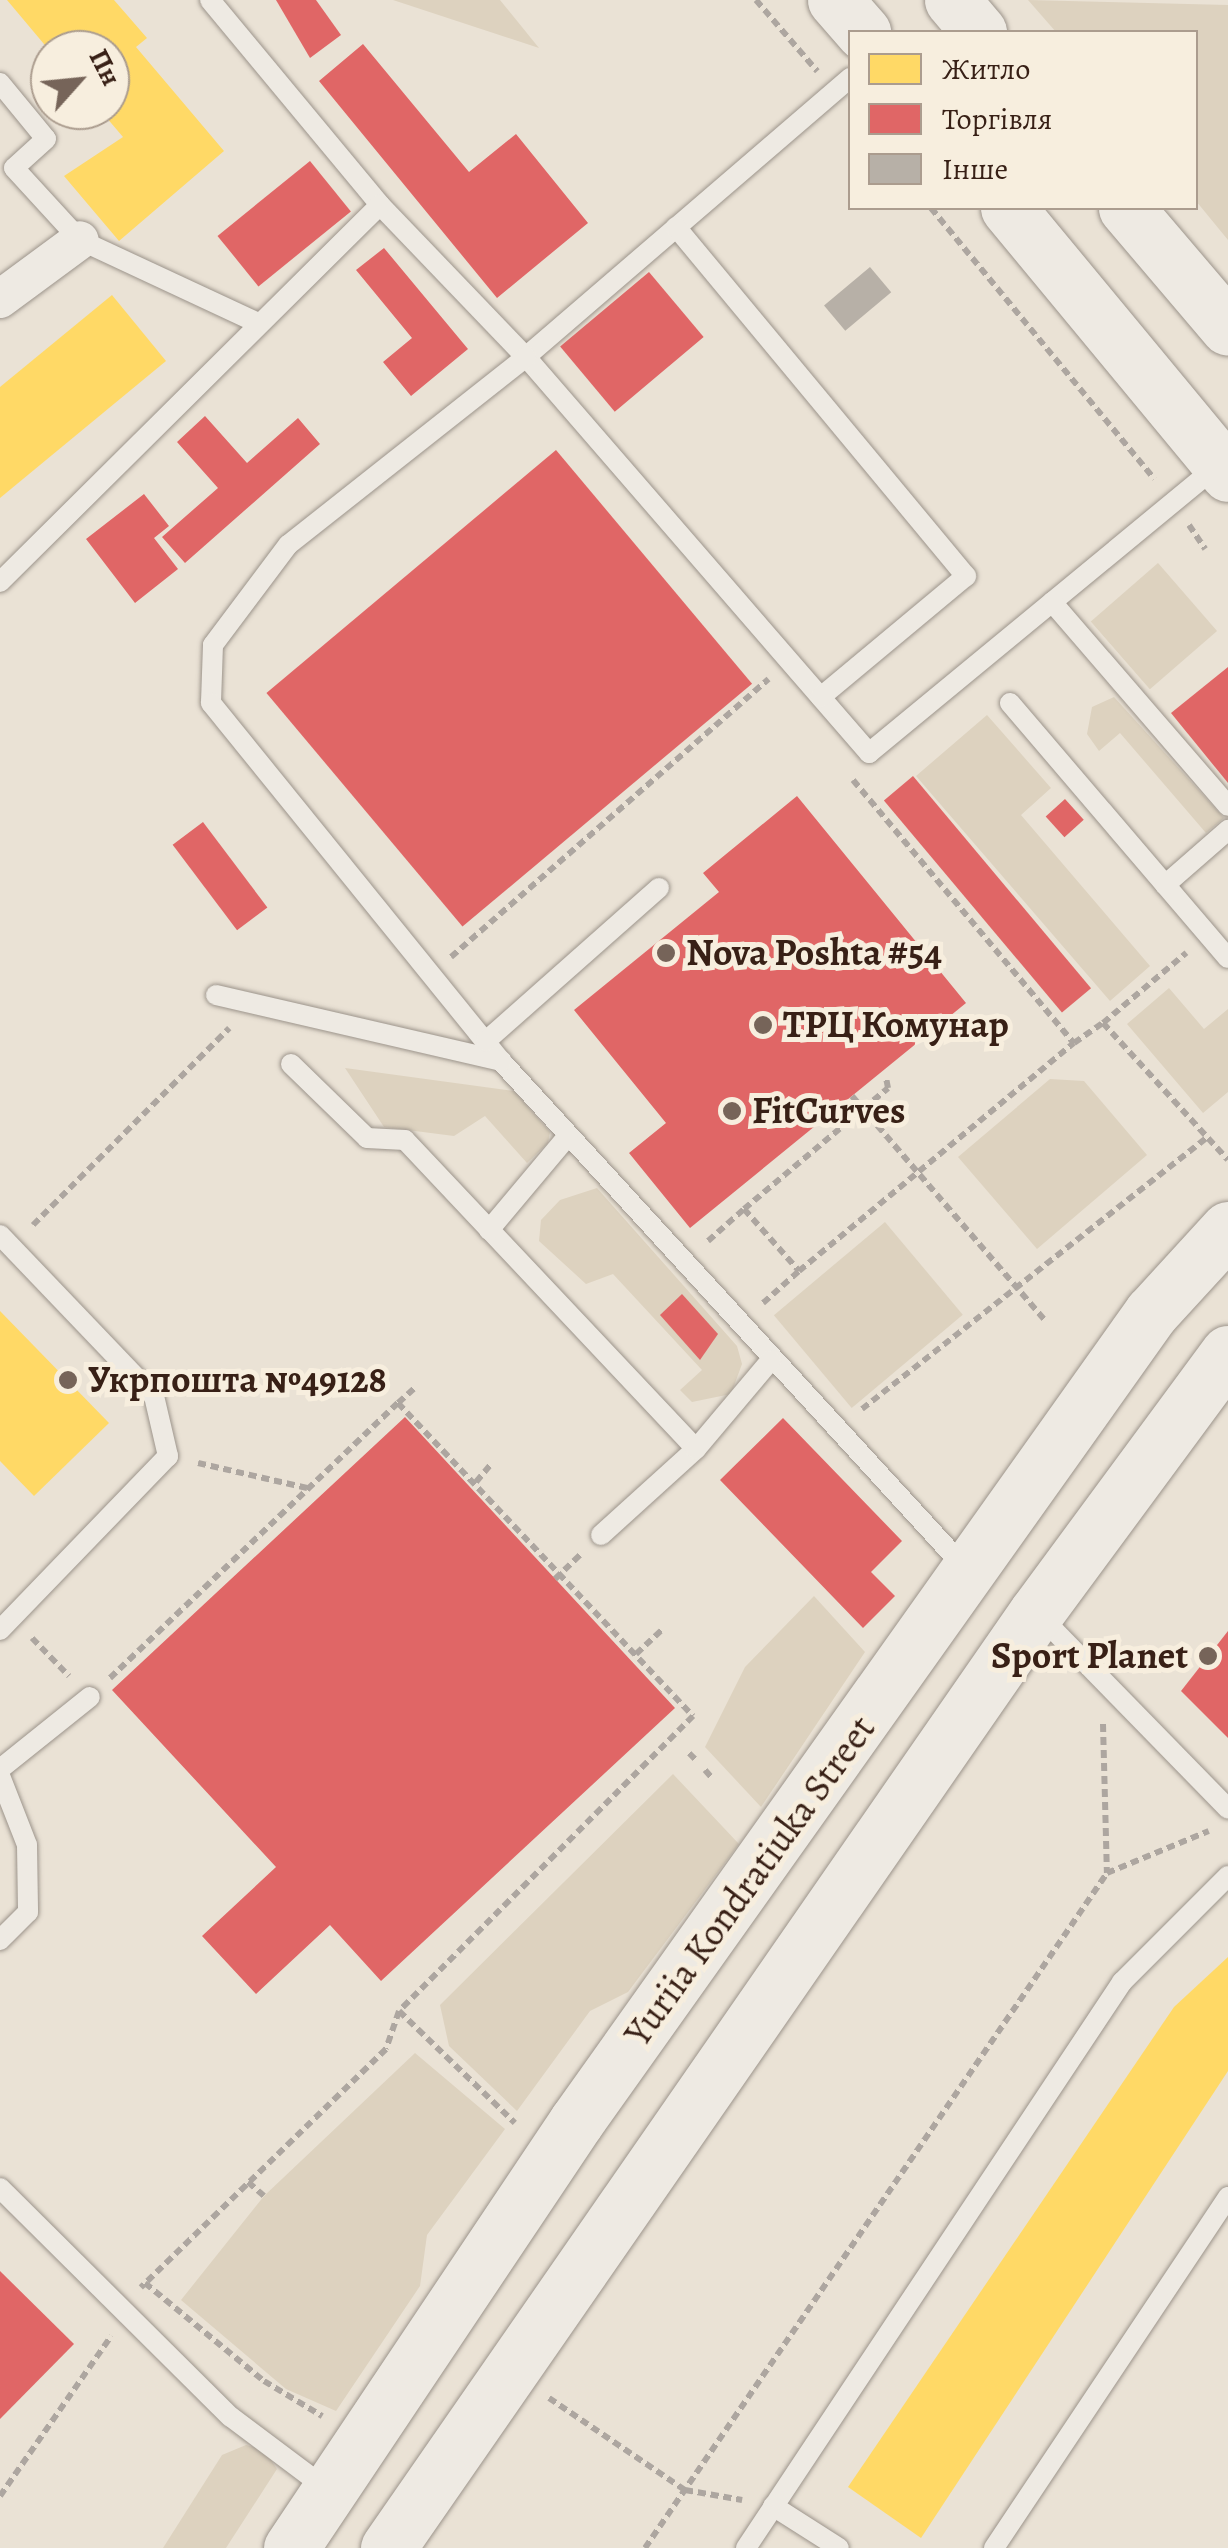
<!DOCTYPE html>
<html>
<head>
<meta charset="utf-8">
<style>
  body { margin:0 }
  #map { position:relative; width:1228px; height:2548px; overflow:hidden; background:#eae2d5; font-family:Alegreya,serif }
  div>[style] { position:absolute }
  [style*='--x'] { left:calc(var(--x)*1px); top:calc(var(--y)*1px); width:calc(var(--w)*1px); rotate:calc(var(--a)*1deg) }
  .green>* { inset:0; background:#ddd2bf; transform-origin:0 0 }
  .homes>* { inset:0; background:#ffd966 }
  .shops>* { inset:0; background:#e06666; transform-origin:0 0 }
  .building>* { inset:0; background:#b7b0a7; transform-origin:0 0 }
  .path>* { height:6px; margin-top:-3px; transform-origin:0; background:repeating-linear-gradient(90deg,#ada6a0 0 8px,transparent 0 13px) }
  .roads { filter:drop-shadow(0 0 2px #9c948b) drop-shadow(0 0 2px #9c948b) }
  .service>* { height:20px; margin:-10px; padding:0 10px; transform-origin:10px; border-radius:10px; background:#eeeae3 }
  .minor>* { height:38px; margin:-19px; padding:0 19px; transform-origin:19px; border-radius:19px; background:#eeeae3 }
  .secondary>* { height:55px; margin:-27.5px; padding:0 27.5px; transform-origin:27.5px; border-radius:27.5px; background:#eeeae3 }
  .dots>* { width:28px; height:28px; translate:-50% -50%; box-sizing:border-box; border:5px solid #f7eede; border-radius:50% }
  span { translate:-50% -50%; white-space:nowrap; text-align:center; line-height:1.15; -webkit-text-stroke:10px #f7eede; paint-order:stroke }
  .poi-label { font-size:38px; color:#382016; font-weight:700 }
  .left { translate:0 -50%; text-align:left }
  .right { translate:-100% -50%; text-align:right }
  .street-label { font-size:38px; color:#382016 }
  .legend { position:absolute; left:848px; top:30px; width:350px; height:180px; box-sizing:border-box; background:#f7eede; border:2px solid #ab9c8e; margin:0; padding:12px 18px; list-style:none; font-size:30px; color:#382016 }
  .legend li { display:flex; align-items:center; gap:20px; height:50px }
  .legend b { width:50px; border:2px solid #ab9c8e }
  .north { position:absolute; left:30px; top:30px; width:100px; height:100px; box-sizing:border-box; background:#f7eede; border:2px solid #ab9c8e; border-radius:50%; rotate:63deg; font-size:28px; font-weight:700; line-height:40px; text-align:center; color:#382016 }
  .north::after { content:''; display:block; margin:auto; width:35px; height:45px; background:#766459; clip-path:polygon(50% 0,100% 100%,50% 72%,0 100%) }
</style>
</head>
<body>
<div id="map">
  <div class="green">
    <i style="clip-path:polygon(393px 0,500px 0,539px 48px)"></i>
    <i style="clip-path:polygon(1028px 0,1228px 5px,1228px 240px,1196px 201px,1196px 32px,1056px 32px)"></i>
    <i style="left:1158px;top:563px;width:90px;height:89px;rotate:49deg"></i>
    <i style="clip-path:polygon(1114px 697px,1224px 818px,1206px 833px,1120px 733px,1099px 751px,1087px 734px,1092px 707px)"></i>
    <i style="clip-path:polygon(987px 715px,1051px 788px,1021px 815px,1150px 966px,1110px 1001px,916px 776px)"></i>
    <i style="clip-path:polygon(1169px 988px,1204px 1029px,1228px 1009px,1228px 1092px,1203px 1113px,1127px 1024px)"></i>
    <i style="clip-path:polygon(345px 1068px,514px 1091px,550px 1132px,548px 1143px,527px 1163px,485px 1116px,454px 1136px,384px 1127px)"></i>
    <i style="clip-path:polygon(1050px 1079px,1084px 1081px,1147px 1155px,1037px 1249px,958px 1157px)"></i>
    <i style="clip-path:polygon(597px 1188px,737px 1346px,742px 1364px,731px 1394px,692px 1402px,680px 1390px,702px 1370px,613px 1274px,586px 1284px,539px 1241px,541px 1220px,560px 1200px)"></i>
    <i style="left:885px;top:1222px;width:121px;height:145px;rotate:50deg"></i>
    <i style="clip-path:polygon(814px 1596px,865px 1652px,761px 1807px,705px 1747px,745px 1667px)"></i>
    <i style="clip-path:polygon(673px 1774px,739px 1844px,628px 1992px,590px 2011px,517px 2111px,449px 2046px,440px 2005px)"></i>
    <i style="clip-path:polygon(415px 2053px,505px 2129px,427px 2235px,420px 2286px,336px 2411px,286px 2389px,181px 2300px,264px 2196px)"></i>
    <i style="clip-path:polygon(246px 2445px,264px 2450px,277px 2469px,226px 2548px,163px 2548px,222px 2455px)"></i>
  </div>
  <div class="homes">
    <i style="clip-path:polygon(7px 0,114px 0,147px 38px,136px 47px,224px 151px,119px 241px,64px 176px,123px 137px,100px 110px,110px 110px,110px 50px,49px 50px)"></i>
    <i style="clip-path:polygon(112px 295px,166px 361px,0 498px,0 387px)"></i>
    <i style="clip-path:polygon(0 1311px,109px 1423px,34px 1496px,0 1461px)"></i>
    <i style="clip-path:polygon(1228px 1957px,1228px 2071px,921px 2538px,848px 2487px,1174px 2007px)"></i>
  </div>
  <div class="shops">
    <i style="clip-path:polygon(276px 0,316px 0,341px 35px,310px 58px)"></i>
    <i style="clip-path:polygon(363px 44px,469px 172px,516px 134px,588px 223px,497px 298px,319px 81px)"></i>
    <i style="left:310px;top:161px;width:65px;height:119px;rotate:51deg"></i>
    <i style="clip-path:polygon(384px 248px,468px 349px,411px 396px,383px 362px,412px 338px,356px 270px)"></i>
    <i style="left:649px;top:272px;width:85px;height:116px;rotate:50deg"></i>
    <i style="clip-path:polygon(205px 416px,247px 463px,298px 418px,320px 444px,185px 563px,162px 537px,218px 488px,177px 442px)"></i>
    <i style="left:556px;top:450px;width:305px;height:378px;rotate:50deg"></i>
    <i style="clip-path:polygon(144px 494px,169px 526px,154px 538px,178px 569px,135px 603px,86px 539px)"></i>
    <i style="clip-path:polygon(1228px 667px,1228px 783px,1171px 713px)"></i>
    <i style="left:913px;top:776px;width:277px;height:38px;rotate:50deg"></i>
    <i style="clip-path:polygon(797px 796px,966px 1003px,690px 1228px,629px 1153px,666px 1123px,574px 1010px,719px 892px,703px 873px)"></i>
    <i style="left:1065px;top:799px;width:28px;height:26px;rotate:48deg"></i>
    <i style="left:203px;top:822px;width:107px;height:38px;rotate:53deg"></i>
    <i style="clip-path:polygon(682px 1294px,718px 1334px,700px 1360px,660px 1315px)"></i>
    <i style="clip-path:polygon(405px 1417px,675px 1708px,381px 1981px,330px 1925px,256px 1994px,202px 1936px,276px 1867px,112px 1690px)"></i>
    <i style="clip-path:polygon(783px 1418px,902px 1541px,871px 1572px,895px 1596px,863px 1628px,720px 1480px)"></i>
    <i style="clip-path:polygon(1228px 1631px,1228px 1738px,1181px 1691px)"></i>
    <i style="clip-path:polygon(0 2271px,74px 2344px,0 2419px)"></i>
  </div>
  <div class="building">
    <i style="left:870px;top:267px;width:33px;height:60px;rotate:50deg"></i>
  </div>
  <div class="path">
    <i style="--x:756;--y:0;--w:94;--a:49.3"></i>
    <i style="--x:931;--y:208;--w:351;--a:50.5"></i>
    <i style="--x:1189;--y:525;--w:29;--a:56"></i>
    <i style="--x:853;--y:780;--w:344;--a:50"></i>
    <i style="--x:1074;--y:1043;--w:35;--a:-35"></i>
    <i style="--x:1103;--y:1023;--w:185;--a:47.6"></i>
    <i style="--x:451;--y:957;--w:422;--a:-41.2"></i>
    <i style="--x:1103;--y:1023;--w:109;--a:-40.1"></i>
    <i style="--x:852;--y:1096;--w:296;--a:49.3"></i>
    <i style="--x:744;--y:1209;--w:188;--a:-40"></i>
    <i style="--x:888;--y:1088;--w:10;--a:-101"></i>
    <i style="--x:33;--y:1225;--w:278;--a:-45.1"></i>
    <i style="--x:708;--y:1241;--w:48;--a:-41.6"></i>
    <i style="--x:744;--y:1209;--w:83;--a:48.4"></i>
    <i style="--x:799;--y:1271;--w:357;--a:-39.7"></i>
    <i style="--x:763;--y:1303;--w:48;--a:-41.6"></i>
    <i style="--x:398;--y:1403;--w:25;--a:-42"></i>
    <i style="--x:862;--y:1409;--w:438;--a:-38.2"></i>
    <i style="--x:198;--y:1463;--w:112;--a:12.9"></i>
    <i style="--x:476;--y:1482;--w:23;--a:-50"></i>
    <i style="--x:555;--y:1579;--w:37;--a:-44"></i>
    <i style="--x:32;--y:1638;--w:53;--a:45.8"></i>
    <i style="--x:636;--y:1654;--w:35;--a:-43"></i>
    <i style="--x:110;--y:1678;--w:398;--a:-43.7"></i>
    <i style="--x:398;--y:1403;--w:430;--a:46.7"></i>
    <i style="--x:693;--y:1716;--w:416;--a:134.9"></i>
    <i style="--x:399;--y:2011;--w:40;--a:108.9"></i>
    <i style="--x:386;--y:2049;--w:342;--a:135.8"></i>
    <i style="--x:1103;--y:1724;--w:149;--a:88.5"></i>
    <i style="--x:689;--y:1753;--w:10;--a:45"></i>
    <i style="--x:705;--y:1770;--w:9;--a:49"></i>
    <i style="--x:399;--y:2011;--w:161;--a:44"></i>
    <i style="--x:248;--y:2182;--w:21;--a:41"></i>
    <i style="--x:145;--y:2283;--w:154;--a:39.5"></i>
    <i style="--x:264;--y:2381;--w:68;--a:31.1"></i>
    <i style="--x:549;--y:2398;--w:164;--a:34.1"></i>
    <i style="--x:685;--y:2490;--w:58;--a:10"></i>
    <i style="--x:0;--y:2496;--w:195;--a:-55.2"></i>
    <i style="--x:645;--y:2548;--w:818;--a:-55.61"></i>
    <i style="--x:1107;--y:1873;--w:110;--a:-22.4"></i>
  </div>
  <div class="roads">
    <div class="service">
      <i style="--x:210;--y:0;--w:266;--a:50.3"></i>
      <i style="--x:380;--y:205;--w:211;--a:46.2"></i>
      <i style="--x:526;--y:357;--w:524;--a:49.1"></i>
      <i style="--x:869;--y:753;--w:452;--a:-39.5"></i>
      <i style="--x:850;--y:78;--w:428;--a:139.3"></i>
      <i style="--x:526;--y:357;--w:303;--a:141.7"></i>
      <i style="--x:288;--y:545;--w:125;--a:126.9"></i>
      <i style="--x:213;--y:645;--w:58;--a:92"></i>
      <i style="--x:211;--y:703;--w:461;--a:51"></i>
      <i style="--x:501;--y:1061;--w:690;--a:47.53"></i>
      <i style="--x:0;--y:83;--w:72;--a:50.6"></i>
      <i style="--x:46;--y:139;--w:43;--a:137.8"></i>
      <i style="--x:14;--y:168;--w:98;--a:47.5"></i>
      <i style="--x:80;--y:240;--w:192;--a:25"></i>
      <i style="--x:676;--y:227;--w:454;--a:50.3"></i>
      <i style="--x:966;--y:576;--w:189;--a:140.2"></i>
      <i style="--x:0;--y:582;--w:535;--a:-44.77"></i>
      <i style="--x:1052;--y:602;--w:269;--a:49.2"></i>
      <i style="--x:1010;--y:703;--w:335;--a:49.5"></i>
      <i style="--x:1165;--y:885;--w:84;--a:-41.1"></i>
      <i style="--x:216;--y:995;--w:293;--a:13"></i>
      <i style="--x:486;--y:1041;--w:231;--a:-41.5"></i>
      <i style="--x:291;--y:1064;--w:106;--a:44.2"></i>
      <i style="--x:367;--y:1138;--w:38;--a:3"></i>
      <i style="--x:405;--y:1140;--w:424;--a:46.7"></i>
      <i style="--x:489;--y:1230;--w:123;--a:-50"></i>
      <i style="--x:0;--y:1235;--w:223;--a:46.3"></i>
      <i style="--x:154;--y:1396;--w:62;--a:76.9"></i>
      <i style="--x:168;--y:1456;--w:242;--a:134"></i>
      <i style="--x:601;--y:1535;--w:128;--a:-42.2"></i>
      <i style="--x:696;--y:1449;--w:116;--a:-49.9"></i>
      <i style="--x:1038;--y:1614;--w:272;--a:45.7"></i>
      <i style="--x:0;--y:1769;--w:115;--a:-38.7"></i>
      <i style="--x:0;--y:1776;--w:74;--a:68.6"></i>
      <i style="--x:27;--y:1845;--w:67;--a:89.1"></i>
      <i style="--x:28;--y:1912;--w:40;--a:135"></i>
      <i style="--x:0;--y:2188;--w:325;--a:44.8"></i>
      <i style="--x:231;--y:2417;--w:120;--a:36.9"></i>
      <i style="--x:773;--y:2506;--w:78;--a:32.5"></i>
      <i style="--x:746;--y:2548;--w:680;--a:-56.4"></i>
      <i style="--x:1122;--y:1982;--w:150;--a:-45"></i>
      <i style="--x:994;--y:2548;--w:422;--a:-56.3"></i>
    </div>
    <div class="minor">
      <i style="--x:0;--y:299;--w:99;--a:-36.4"></i>
    </div>
    <div class="secondary">
      <i style="--x:835;--y:0;--w:43;--a:48.8"></i>
      <i style="--x:952;--y:0;--w:42;--a:49.8"></i>
      <i style="--x:1008;--y:208;--w:345;--a:50.4"></i>
      <i style="--x:1126;--y:208;--w:157;--a:49.6"></i>
      <i style="--x:291;--y:2548;--w:513;--a:-56.22"></i>
      <i style="--x:576;--y:2122;--w:993;--a:-54.6"></i>
      <i style="--x:1151;--y:1313;--w:114;--a:-47.5"></i>
      <i style="--x:388;--y:2548;--w:1138;--a:-55.28"></i>
      <i style="--x:1036;--y:1613;--w:323;--a:-53.6"></i>
    </div>
  </div>
  <div class="dots">
    <i style="left:666px;top:953px;background:#766459"></i>
    <i style="left:763px;top:1025px;background:#766459"></i>
    <i style="left:732px;top:1111px;background:#766459"></i>
    <i style="left:68px;top:1380px;background:#766459"></i>
    <i style="left:1208px;top:1656px;background:#766459"></i>
  </div>
  <div class="poi-label">
    <span class="left" style="left:686px;top:953px">Nova Poshta #54</span>
    <span class="left" style="left:783px;top:1025px">ТРЦ Комунар</span>
    <span class="left" style="left:752px;top:1111px">FitCurves</span>
    <span class="left" style="left:88px;top:1380px">Укрпошта №49128</span>
    <span class="right" style="left:1188px;top:1656px">Sport Planet</span>
  </div>
  <div class="street-label">
    <span style="left:750px;top:1881px;rotate:-54deg">Yuriia Kondratiuka Street</span>
  </div>
  <ul class="legend">
  <li><b style="height:28px;background:#ffd966"></b>Житло</li>
  <li><b style="height:28px;background:#e06666"></b>Торгівля</li>
  <li><b style="height:28px;background:#b7b0a7"></b>Інше</li>
  </ul>
  <div class="north">Пн</div>
</div>
</body>
</html>
